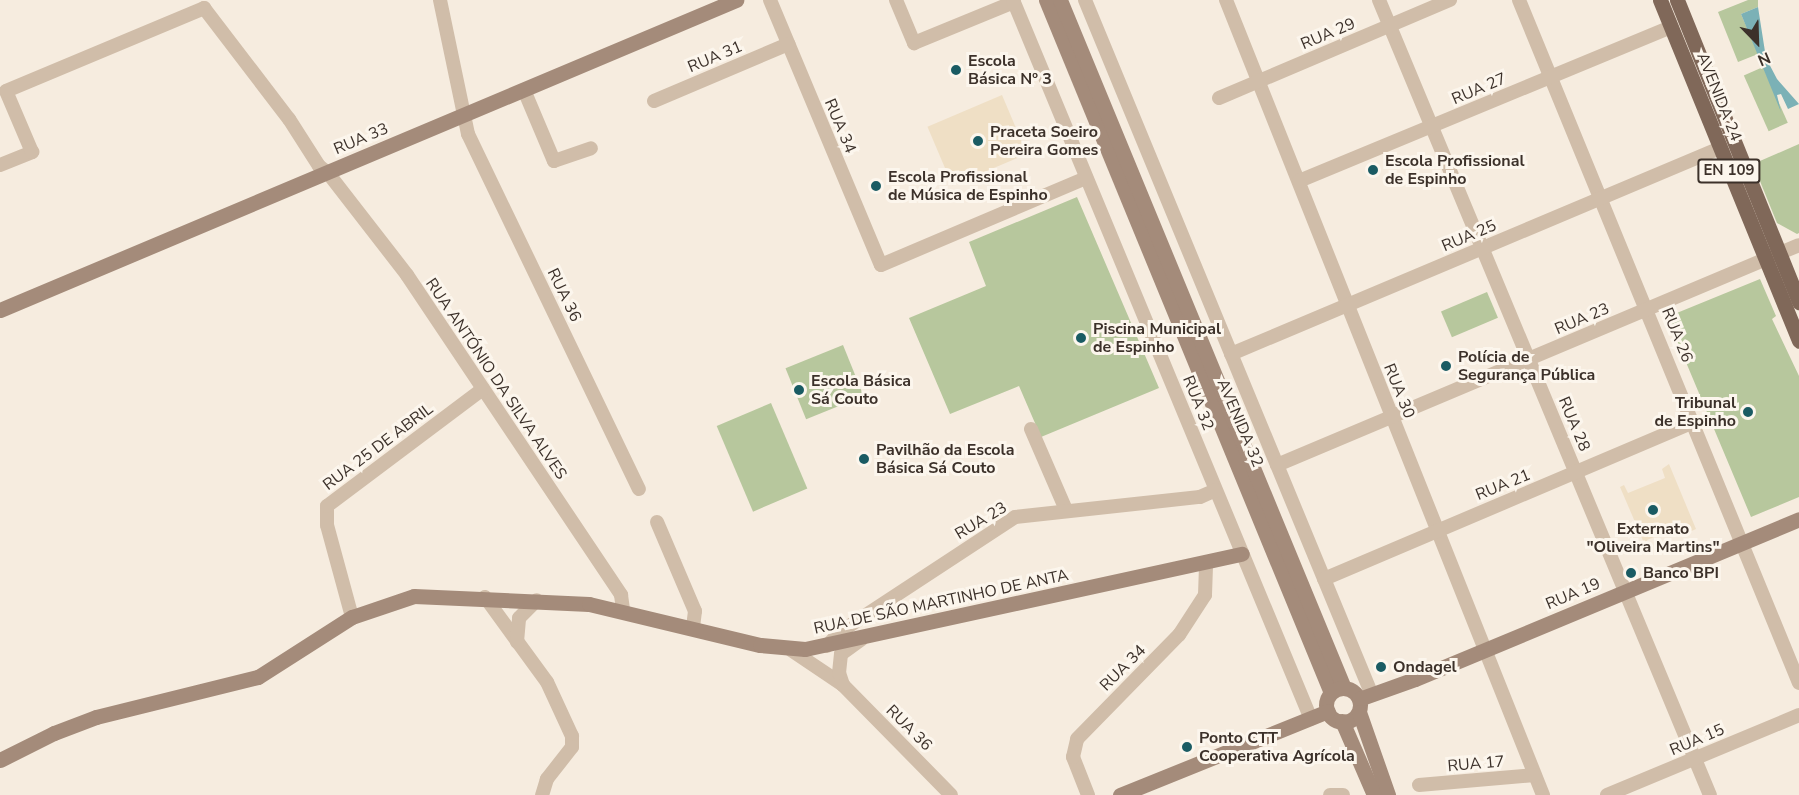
<!DOCTYPE html>
<html>
<head>
<meta charset="utf-8">
<style>
  body { margin:0 }
  #map { position:relative; width:1799px; height:795px; overflow:hidden; background:#f6ecdf; font-family:"Nunito Sans",sans-serif }
  div>[style] { position:absolute }
  [style*='--x'] { left:calc(var(--x)*1px); top:calc(var(--y)*1px); width:calc(var(--w)*1px); rotate:calc(var(--a)*1deg) }
  .green>* { inset:0; background:#b7c79d; transform-origin:0 0 }
  .plaza>* { inset:0; background:#efdfc5; transform-origin:0 0 }
  .water>* { inset:0; background:#7bb1b6 }
  .street>* { height:14px; margin:-7px; padding:0 7px; transform-origin:7px; border-radius:7px; background:#d0bda9 }
  .secondary>* { height:15px; margin:-7.5px; padding:0 7.5px; transform-origin:7.5px; border-radius:7.5px; background:#a48b7a }
  .secondary>.ring { margin:-7.5px; padding:0; box-sizing:content-box; background:none; border:15px solid #a48b7a; border-radius:50% }
  .primary>* { height:15px; margin:-7.5px; padding:0 7.5px; transform-origin:7.5px; border-radius:7.5px; background:#806859 }
  .dots>* { width:16px; height:16px; translate:-50% -50%; box-sizing:border-box; border:3px solid #fcf6ed; border-radius:50% }
  span { translate:-50% -50%; white-space:nowrap; text-align:center; line-height:1.15; -webkit-text-stroke:6px #fcf6ed; paint-order:stroke }
  .shield-label span { padding:2px 4px; background:#fcf6ed; border:2px solid; border-radius:4px; -webkit-text-stroke-width:0 }
  .shield-label { font-size:15px; color:#3c312a; font-weight:700 }
  .street-label { font-size:16px; color:#3c312a }
  .poi-label { font-size:16px; color:#3c312a; font-weight:700 }
  .left { translate:0 -50%; text-align:left }
  .right { translate:-100% -50%; text-align:right }
  .north { position:absolute; left:1727px; top:12px; width:60px; height:60px; -webkit-text-stroke:4px #fcf6ed; paint-order:stroke; rotate:157deg; font-size:16px; font-weight:700; line-height:24px; text-align:center; color:#3c312a }
  .north::after { content:''; display:block; margin:auto; width:21px; height:27px; background:#3c312a; clip-path:polygon(50% 0,100% 100%,50% 72%,0 100%) }
</style>
</head>
<body>
<div id="map">
  <div class="green">
    <i style="clip-path:polygon(1748px 0,1758px 0,1758px 7px,1741px 14px,1758px 54px,1738px 62px,1718px 12px)"></i>
    <i style="left:1763px;top:67px;width:61px;height:21px;rotate:66deg"></i>
    <i style="clip-path:polygon(1799px 144px,1799px 233px,1797px 234px,1777px 223px,1753px 164px)"></i>
    <i style="clip-path:polygon(1077px 197px,1159px 388px,1041px 437px,1019px 386px,950px 414px,909px 318px,986px 286px,969px 242px)"></i>
    <i style="clip-path:polygon(1760px 279px,1776px 316px,1772px 319px,1799px 376px,1799px 497px,1751px 517px,1667px 317px)"></i>
    <i style="left:1487px;top:292px;width:28px;height:50px;rotate:67deg"></i>
    <i style="left:843px;top:345px;width:55px;height:62px;rotate:68deg"></i>
    <i style="left:771px;top:403px;width:93px;height:59px;rotate:67deg"></i>
  </div>
  <div class="plaza">
    <i style="left:1002px;top:95px;width:64px;height:81px;rotate:67deg"></i>
    <i style="clip-path:polygon(1669px 464px,1696px 529px,1687px 533px,1683px 525px,1647px 540px,1650px 548px,1647px 550px,1620px 487px,1624px 485px,1628px 493px,1665px 478px,1662px 469px)"></i>
  </div>
  <div class="water">
    <i style="clip-path:polygon(1758px 7px,1766px 58px,1777px 79px,1799px 104px,1788px 109px,1781px 94px,1777px 95px,1781px 112px,1741px 14px)"></i>
  </div>
  <div class="street">
    <i style="--x:440;--y:0;--w:137;--a:78.2"></i>
    <i style="--x:468;--y:134;--w:394;--a:64.3"></i>
    <i style="--x:770;--y:0;--w:287;--a:67.3"></i>
    <i style="--x:881;--y:265;--w:223;--a:-23"></i>
    <i style="--x:896;--y:0;--w:47;--a:67.3"></i>
    <i style="--x:914;--y:43;--w:108;--a:-22.3"></i>
    <i style="--x:1013;--y:0;--w:778;--a:67.49"></i>
    <i style="--x:1085;--y:0;--w:752;--a:67.56"></i>
    <i style="--x:1226;--y:0;--w:856;--a:68.26"></i>
    <i style="--x:1379;--y:0;--w:861;--a:67.4"></i>
    <i style="--x:1519;--y:0;--w:738;--a:67.71"></i>
    <i style="--x:524;--y:90;--w:77;--a:67.1"></i>
    <i style="--x:554;--y:161;--w:39;--a:-19"></i>
    <i style="--x:1219;--y:98;--w:251;--a:-23"></i>
    <i style="--x:654;--y:101;--w:146;--a:-23"></i>
    <i style="--x:0;--y:165;--w:35;--a:-22"></i>
    <i style="--x:32;--y:152;--w:66;--a:-113.1"></i>
    <i style="--x:6;--y:91;--w:215;--a:-22.7"></i>
    <i style="--x:204;--y:8;--w:140;--a:52.6"></i>
    <i style="--x:289;--y:119;--w:56;--a:57.4"></i>
    <i style="--x:319;--y:166;--w:11;--a:38"></i>
    <i style="--x:328;--y:173;--w:129;--a:52.2"></i>
    <i style="--x:407;--y:275;--w:385;--a:56.2"></i>
    <i style="--x:621;--y:595;--w:15;--a:82"></i>
    <i style="--x:1299;--y:181;--w:402;--a:-22.5"></i>
    <i style="--x:1231;--y:354;--w:531;--a:-22.84"></i>
    <i style="--x:1031;--y:429;--w:88;--a:66.6"></i>
    <i style="--x:1277;--y:465;--w:566;--a:-22.85"></i>
    <i style="--x:657;--y:522;--w:97;--a:66.9"></i>
    <i style="--x:695;--y:611;--w:17;--a:97"></i>
    <i style="--x:1324;--y:579;--w:402;--a:-23"></i>
    <i style="--x:485;--y:597;--w:105;--a:53.9"></i>
    <i style="--x:547;--y:682;--w:60;--a:65.2"></i>
    <i style="--x:572;--y:736;--w:11;--a:90"></i>
    <i style="--x:572;--y:747;--w:41;--a:128"></i>
    <i style="--x:547;--y:779;--w:17;--a:107"></i>
    <i style="--x:352;--y:617;--w:95;--a:-105.2"></i>
    <i style="--x:327;--y:525;--w:19;--a:-90"></i>
    <i style="--x:327;--y:506;--w:195;--a:-36.9"></i>
    <i style="--x:517;--y:642;--w:24;--a:-85"></i>
    <i style="--x:519;--y:618;--w:25;--a:-45"></i>
    <i style="--x:827;--y:646;--w:19;--a:-47"></i>
    <i style="--x:840;--y:632;--w:209;--a:-33.3"></i>
    <i style="--x:1015;--y:517;--w:186;--a:-6.2"></i>
    <i style="--x:1200;--y:497;--w:17;--a:-24"></i>
    <i style="--x:791;--y:650;--w:63;--a:33.9"></i>
    <i style="--x:843;--y:685;--w:154;--a:45.5"></i>
    <i style="--x:843;--y:685;--w:13;--a:-108"></i>
    <i style="--x:839;--y:673;--w:19;--a:-84"></i>
    <i style="--x:841;--y:654;--w:26;--a:-36"></i>
    <i style="--x:1419;--y:785;--w:116;--a:-4.9"></i>
    <i style="--x:1088;--y:795;--w:41;--a:-111.5"></i>
    <i style="--x:1073;--y:757;--w:18;--a:-77"></i>
    <i style="--x:1077;--y:739;--w:146;--a:-45.6"></i>
    <i style="--x:1179;--y:635;--w:48;--a:-57"></i>
    <i style="--x:1205;--y:595;--w:31;--a:-88"></i>
    <i style="--x:1330;--y:795;--w:13;--a:0"></i>
    <i style="--x:1607;--y:795;--w:208;--a:-22.6"></i>
  </div>
  <div class="secondary">
    <i style="--x:1046;--y:0;--w:749;--a:67.64"></i>
    <i style="--x:1060;--y:0;--w:744;--a:67.57"></i>
    <i style="--x:0;--y:310;--w:799;--a:-22.84"></i>
    <i class="ring" style="left:1326px;top:688px;width:19px;height:19px"></i>
    <i style="--x:1359;--y:699;--w:59;--a:-19.7"></i>
    <i style="--x:1415;--y:679;--w:416;--a:-22.6"></i>
    <i style="--x:1359;--y:712;--w:88;--a:70.7"></i>
    <i style="--x:1342;--y:721;--w:81;--a:66.6"></i>
    <i style="--x:0;--y:760;--w:60;--a:-26.6"></i>
    <i style="--x:54;--y:733;--w:45;--a:-20.9"></i>
    <i style="--x:96;--y:717;--w:167;--a:-13.9"></i>
    <i style="--x:258;--y:677;--w:112;--a:-32.6"></i>
    <i style="--x:352;--y:617;--w:65;--a:-18.7"></i>
    <i style="--x:414;--y:596;--w:175;--a:2.6"></i>
    <i style="--x:589;--y:604;--w:176;--a:13.5"></i>
    <i style="--x:760;--y:645;--w:45;--a:5.1"></i>
    <i style="--x:805;--y:649;--w:447;--a:-12.3"></i>
    <i style="--x:1120;--y:795;--w:224;--a:-22"></i>
  </div>
  <div class="primary">
    <i style="--x:1660;--y:0;--w:368;--a:67.8"></i>
    <i style="--x:1677;--y:0;--w:326;--a:68"></i>
  </div>
  <div class="dots">
    <i style="left:956px;top:70px;background:#1a5b63"></i>
    <i style="left:978px;top:141px;background:#1a5b63"></i>
    <i style="left:1373px;top:170px;background:#1a5b63"></i>
    <i style="left:876px;top:186px;background:#1a5b63"></i>
    <i style="left:1081px;top:338px;background:#1a5b63"></i>
    <i style="left:1446px;top:366px;background:#1a5b63"></i>
    <i style="left:799px;top:390px;background:#1a5b63"></i>
    <i style="left:1748px;top:412px;background:#1a5b63"></i>
    <i style="left:864px;top:459px;background:#1a5b63"></i>
    <i style="left:1653px;top:510px;background:#1a5b63"></i>
    <i style="left:1631px;top:573px;background:#1a5b63"></i>
    <i style="left:1381px;top:667px;background:#1a5b63"></i>
    <i style="left:1187px;top:747px;background:#1a5b63"></i>
  </div>
  <div class="shield-label">
    <span style="left:1729px;top:171px">EN 109</span>
  </div>
  <div class="street-label">
    <span style="left:1328px;top:34px;rotate:-23deg">RUA 29</span>
    <span style="left:715px;top:57px;rotate:-23deg">RUA 31</span>
    <span style="left:1479px;top:89px;rotate:-23deg">RUA 27</span>
    <span style="left:1719px;top:97px;rotate:68deg">AVENIDA 24</span>
    <span style="left:840px;top:126px;rotate:67deg">RUA 34</span>
    <span style="left:361px;top:139px;rotate:-23deg">RUA 33</span>
    <span style="left:1469px;top:236px;rotate:-23deg">RUA 25</span>
    <span style="left:564px;top:295px;rotate:64deg">RUA 36</span>
    <span style="left:1582px;top:319px;rotate:-23deg">RUA 23</span>
    <span style="left:1677px;top:335px;rotate:68deg">RUA 26</span>
    <span style="left:496px;top:379px;rotate:56deg">RUA ANTÓNIO DA SILVA ALVES</span>
    <span style="left:1399px;top:391px;rotate:68deg">RUA 30</span>
    <span style="left:1198px;top:403px;rotate:68deg">RUA 32</span>
    <span style="left:1240px;top:423px;rotate:67deg">AVENIDA 32</span>
    <span style="left:1574px;top:424px;rotate:67deg">RUA 28</span>
    <span style="left:378px;top:447px;rotate:-37deg">RUA 25 DE ABRIL</span>
    <span style="left:1503px;top:485px;rotate:-22deg">RUA 21</span>
    <span style="left:981px;top:521px;rotate:-31deg">RUA 23</span>
    <span style="left:1573px;top:594px;rotate:-23deg">RUA 19</span>
    <span style="left:941px;top:602px;rotate:-12deg">RUA DE SÃO MARTINHO DE ANTA</span>
    <span style="left:1123px;top:668px;rotate:-45deg">RUA 34</span>
    <span style="left:909px;top:728px;rotate:45deg">RUA 36</span>
    <span style="left:1697px;top:740px;rotate:-23deg">RUA 15</span>
    <span style="left:1476px;top:764px;rotate:-5deg">RUA 17</span>
  </div>
  <div class="poi-label">
    <span class="left" style="left:968px;top:70px">Escola<br>Básica Nº 3</span>
    <span class="left" style="left:990px;top:141px">Praceta Soeiro<br>Pereira Gomes</span>
    <span class="left" style="left:1385px;top:170px">Escola Profissional<br>de Espinho</span>
    <span class="left" style="left:888px;top:186px">Escola Profissional<br>de Música de Espinho</span>
    <span class="left" style="left:1093px;top:338px">Piscina Municipal<br>de Espinho</span>
    <span class="left" style="left:1458px;top:366px">Polícia de<br>Segurança Pública</span>
    <span class="left" style="left:811px;top:390px">Escola Básica<br>Sá Couto</span>
    <span class="right" style="left:1736px;top:412px">Tribunal<br>de Espinho</span>
    <span class="left" style="left:876px;top:459px">Pavilhão da Escola<br>Básica Sá Couto</span>
    <span style="left:1653px;top:538px">Externato<br>"Oliveira Martins"</span>
    <span class="left" style="left:1643px;top:573px">Banco BPI</span>
    <span class="left" style="left:1393px;top:667px">Ondagel</span>
    <span class="left" style="left:1199px;top:747px">Ponto CTT<br>Cooperativa Agrícola</span>
  </div>
  <div class="north">N</div>
</div>
</body>
</html>
